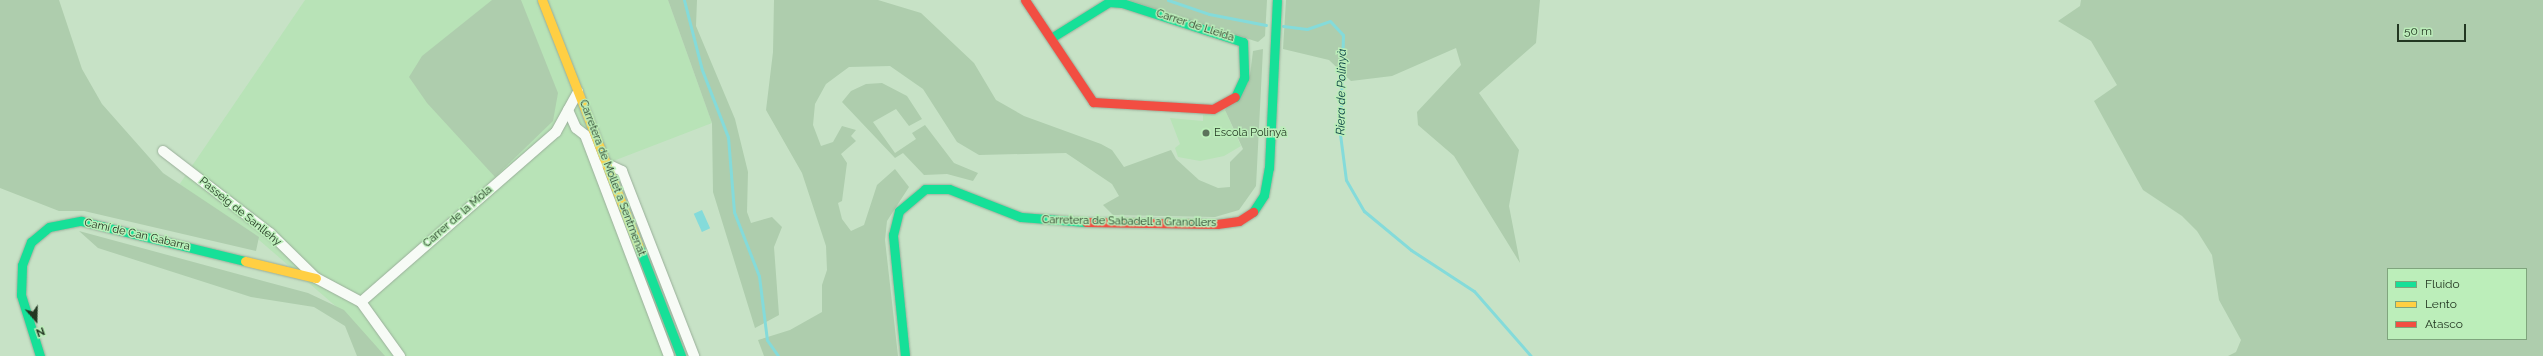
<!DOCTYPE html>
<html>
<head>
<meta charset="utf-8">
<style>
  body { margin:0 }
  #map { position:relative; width:2543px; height:356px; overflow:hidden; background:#c7e2c6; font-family:Raleway,sans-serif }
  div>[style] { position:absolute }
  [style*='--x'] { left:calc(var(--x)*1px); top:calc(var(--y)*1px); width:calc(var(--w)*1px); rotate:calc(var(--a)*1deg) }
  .built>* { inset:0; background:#b8e3b7 }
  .green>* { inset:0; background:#aecdad }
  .water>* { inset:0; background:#84dbda; transform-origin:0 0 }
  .stream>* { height:3px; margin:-1.5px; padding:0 1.5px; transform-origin:1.5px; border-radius:1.5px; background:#84dbda }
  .roads { filter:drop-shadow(0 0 1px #9aaf9a) drop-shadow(0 0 1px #9aaf9a) }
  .street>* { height:10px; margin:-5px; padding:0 5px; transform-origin:5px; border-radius:5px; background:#f7fbf6 }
  .fast>* { height:9px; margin:-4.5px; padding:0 4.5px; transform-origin:4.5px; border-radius:4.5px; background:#16e098 }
  .slow>* { height:9px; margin:-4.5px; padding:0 4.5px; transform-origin:4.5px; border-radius:4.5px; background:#ffcf43 }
  .jam>* { height:9px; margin:-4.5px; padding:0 4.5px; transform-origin:4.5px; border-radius:4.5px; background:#f24e42 }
  .dots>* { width:11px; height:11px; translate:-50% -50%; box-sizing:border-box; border:2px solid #bceeba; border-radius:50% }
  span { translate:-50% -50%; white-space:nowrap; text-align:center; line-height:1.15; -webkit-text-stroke:3px #bceeba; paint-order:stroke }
  .street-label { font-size:11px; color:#233722 }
  .poi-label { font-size:11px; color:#233722 }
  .left { translate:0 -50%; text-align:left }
  .water-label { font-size:12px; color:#053d41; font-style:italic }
  .legend { position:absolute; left:2387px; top:268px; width:140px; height:72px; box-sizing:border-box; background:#bceeba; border:1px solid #7fa57d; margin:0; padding:5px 7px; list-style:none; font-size:12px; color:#233722 }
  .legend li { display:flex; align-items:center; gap:8px; height:20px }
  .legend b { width:20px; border:1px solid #7fa57d }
  .north { position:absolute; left:16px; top:300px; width:40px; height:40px; -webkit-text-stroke:3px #bceeba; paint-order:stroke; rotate:160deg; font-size:11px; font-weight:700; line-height:16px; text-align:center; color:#233722 }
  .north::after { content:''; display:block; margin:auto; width:14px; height:18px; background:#233722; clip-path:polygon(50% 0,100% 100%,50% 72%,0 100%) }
  .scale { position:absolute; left:2397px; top:24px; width:69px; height:18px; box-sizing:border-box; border:2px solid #233722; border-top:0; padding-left:5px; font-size:12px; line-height:14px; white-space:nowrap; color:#233722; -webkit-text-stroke:3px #bceeba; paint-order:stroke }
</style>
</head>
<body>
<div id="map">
  <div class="built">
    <i style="clip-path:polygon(305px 0,668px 0,712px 123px,608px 163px,681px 356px,378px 356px,354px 322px,259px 240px,179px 185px)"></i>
    <i style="clip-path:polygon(1225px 110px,1241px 146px,1224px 156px,1200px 161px,1178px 157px,1175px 148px,1180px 144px,1170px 118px,1203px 121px,1203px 115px)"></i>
  </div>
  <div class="green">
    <i style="clip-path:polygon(0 0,59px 0,82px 69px,102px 104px,163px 173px,259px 237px,256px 251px,84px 211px,59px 211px,0 188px)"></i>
    <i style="clip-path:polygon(492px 0,521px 0,558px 93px,553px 121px,495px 177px,427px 103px,409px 77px,422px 56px)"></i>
    <i style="clip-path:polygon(668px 0,697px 0,696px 26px,735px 119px,748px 172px,747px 212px,751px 223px,772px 217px,782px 227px,774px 247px,779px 315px,755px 328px,713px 192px,712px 123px)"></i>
    <i style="clip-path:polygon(774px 0,878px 0,921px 13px,974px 63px,996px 100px,1024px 116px,1101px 144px,1112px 150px,1124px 167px,1171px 150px,1176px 159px,1199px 180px,1218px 188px,1230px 187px,1230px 162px,1243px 149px,1225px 110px,1250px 75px,1253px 51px,1263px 49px,1256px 186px,1239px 210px,1215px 217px,1113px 215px,1103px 205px,1119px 196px,1112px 184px,1066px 153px,979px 155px,957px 142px,923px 89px,890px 66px,849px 67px,826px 84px,815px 104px,813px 125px,821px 146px,833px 142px,842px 126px,856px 130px,851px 136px,856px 141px,841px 154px,847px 163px,842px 201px,838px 203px,842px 219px,851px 231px,864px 225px,877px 185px,895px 169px,909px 187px,887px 221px,885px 240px,898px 356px,764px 356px,758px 340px,790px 330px,822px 312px,822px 285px,827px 270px,826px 246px,802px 173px,766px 110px,773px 52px)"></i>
    <i style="clip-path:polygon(1127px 0,1267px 0,1265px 36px,1258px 42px)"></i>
    <i style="clip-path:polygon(1286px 0,1540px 0,1536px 43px,1479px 93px,1519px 150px,1509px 206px,1520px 263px,1454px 156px,1418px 125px,1417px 112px,1461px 65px,1456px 48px,1392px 76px,1351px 81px,1329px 60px,1283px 49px)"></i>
    <i style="clip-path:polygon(evenodd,2081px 0,2543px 0,2543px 356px,2228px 356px,2236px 352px,2241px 340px,2219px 300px,2212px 255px,2197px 231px,2182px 216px,2143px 190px,2094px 101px,2117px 85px,2091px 41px,2058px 21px,2080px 6px,2081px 0,2388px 269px,2526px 269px,2526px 339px,2388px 339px,2388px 269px)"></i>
    <i style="clip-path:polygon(882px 83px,907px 96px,922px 119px,909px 126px,896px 109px,873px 122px,895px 153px,916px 139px,912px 133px,925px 125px,954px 163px,978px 173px,973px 181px,947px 174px,924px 175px,903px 153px,895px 158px,842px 102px,851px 91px,866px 84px)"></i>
    <i style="clip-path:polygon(79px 231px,308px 293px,344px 310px,385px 356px,357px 356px,345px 326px,314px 307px,251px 297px,98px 248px)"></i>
  </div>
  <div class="water">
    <i style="left:702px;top:210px;width:20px;height:9px;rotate:66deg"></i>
  </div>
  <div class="stream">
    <i style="--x:684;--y:0;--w:72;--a:75.6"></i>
    <i style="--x:702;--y:70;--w:72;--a:68.8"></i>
    <i style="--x:728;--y:137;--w:75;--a:85.4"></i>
    <i style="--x:734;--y:212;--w:69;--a:68.7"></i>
    <i style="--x:759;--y:276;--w:64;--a:82.9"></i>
    <i style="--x:767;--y:340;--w:19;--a:55"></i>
    <i style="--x:1168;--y:0;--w:43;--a:18.9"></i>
    <i style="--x:1209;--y:14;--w:58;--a:10.9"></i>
    <i style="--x:1283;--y:26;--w:24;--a:7"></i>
    <i style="--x:1307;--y:29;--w:24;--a:-19"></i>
    <i style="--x:1330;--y:21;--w:19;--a:47"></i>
    <i style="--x:1343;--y:35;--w:99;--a:91.7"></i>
    <i style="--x:1340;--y:134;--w:46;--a:82.6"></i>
    <i style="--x:1346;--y:180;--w:36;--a:60"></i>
    <i style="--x:1364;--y:211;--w:61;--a:39.7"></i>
    <i style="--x:1411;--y:250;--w:75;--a:33.1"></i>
    <i style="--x:1474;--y:291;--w:86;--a:48.8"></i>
  </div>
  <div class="roads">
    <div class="street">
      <i style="--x:568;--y:110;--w:20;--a:66"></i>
      <i style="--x:576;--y:128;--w:11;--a:38"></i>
      <i style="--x:585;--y:135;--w:236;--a:69.2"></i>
      <i style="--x:163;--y:151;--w:135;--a:37.5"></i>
      <i style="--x:270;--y:233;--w:64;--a:44.4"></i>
      <i style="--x:316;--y:278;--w:51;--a:28.1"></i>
      <i style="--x:361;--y:302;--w:67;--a:54.2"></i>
      <i style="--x:605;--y:163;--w:19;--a:25"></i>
      <i style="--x:622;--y:171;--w:199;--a:68.7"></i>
      <i style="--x:361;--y:302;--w:259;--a:-41.1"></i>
      <i style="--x:556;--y:132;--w:46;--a:-61.2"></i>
    </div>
    <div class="fast">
      <i style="--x:1051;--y:38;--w:68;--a:-31.8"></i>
      <i style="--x:1109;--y:2;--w:13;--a:4"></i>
      <i style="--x:1122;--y:3;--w:127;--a:17.9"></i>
      <i style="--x:1243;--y:42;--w:36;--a:88"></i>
      <i style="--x:1244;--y:78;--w:21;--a:115"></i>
      <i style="--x:1253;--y:212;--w:20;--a:-57"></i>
      <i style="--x:1264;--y:195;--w:27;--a:-80"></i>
      <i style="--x:1269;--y:168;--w:168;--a:-87.3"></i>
      <i style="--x:639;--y:247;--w:117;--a:68.9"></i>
      <i style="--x:40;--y:356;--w:64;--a:-107.3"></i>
      <i style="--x:21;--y:295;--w:30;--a:-88"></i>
      <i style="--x:22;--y:265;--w:25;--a:-69"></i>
      <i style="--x:31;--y:242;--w:23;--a:-40"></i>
      <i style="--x:49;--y:227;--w:33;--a:-11"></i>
      <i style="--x:81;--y:221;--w:169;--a:13.7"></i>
      <i style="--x:905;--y:356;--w:122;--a:-95.7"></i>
      <i style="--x:893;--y:235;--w:25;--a:-76"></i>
      <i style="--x:899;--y:211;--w:34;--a:-40"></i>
      <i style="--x:925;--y:189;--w:24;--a:0"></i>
      <i style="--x:949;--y:189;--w:77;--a:21.3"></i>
      <i style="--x:1021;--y:217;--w:65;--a:4.4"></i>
    </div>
    <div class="slow">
      <i style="--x:542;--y:0;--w:265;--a:68.6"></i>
      <i style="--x:245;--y:261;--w:73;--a:13.5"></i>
    </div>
    <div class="jam">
      <i style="--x:1025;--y:0;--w:123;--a:56.3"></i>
      <i style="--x:1093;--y:102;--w:120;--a:3.3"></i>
      <i style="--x:1213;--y:109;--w:25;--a:-29"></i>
      <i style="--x:1086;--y:222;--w:131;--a:0.9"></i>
      <i style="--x:1217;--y:224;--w:22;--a:-8"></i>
      <i style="--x:1239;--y:221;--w:17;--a:-33"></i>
    </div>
  </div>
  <div class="dots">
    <i style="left:1206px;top:133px;background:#5c735b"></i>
  </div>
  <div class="street-label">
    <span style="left:1195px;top:26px;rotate:18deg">Carrer de Lleida</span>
    <span style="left:612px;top:178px;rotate:69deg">Carretera de Mollet a Sentmenat</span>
    <span style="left:240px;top:212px;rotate:39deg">Passeig de Sanllehy</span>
    <span style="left:458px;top:217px;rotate:-41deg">Carrer de la Mola</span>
    <span style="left:1129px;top:222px;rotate:1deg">Carretera de Sabadell a Granollers</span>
    <span style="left:137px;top:235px;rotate:13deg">Camí de Can Gabarra</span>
  </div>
  <div class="poi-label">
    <span class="left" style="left:1214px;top:133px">Escola Polinyà</span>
  </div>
  <div class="water-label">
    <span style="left:1342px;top:92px;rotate:-89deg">Riera de Polinyà</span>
  </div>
  <ul class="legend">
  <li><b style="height:5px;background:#16e098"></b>Fluido</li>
  <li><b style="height:5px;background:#ffcf43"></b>Lento</li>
  <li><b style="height:5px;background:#f24e42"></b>Atasco</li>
  </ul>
  <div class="north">N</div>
  <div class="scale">50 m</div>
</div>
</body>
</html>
